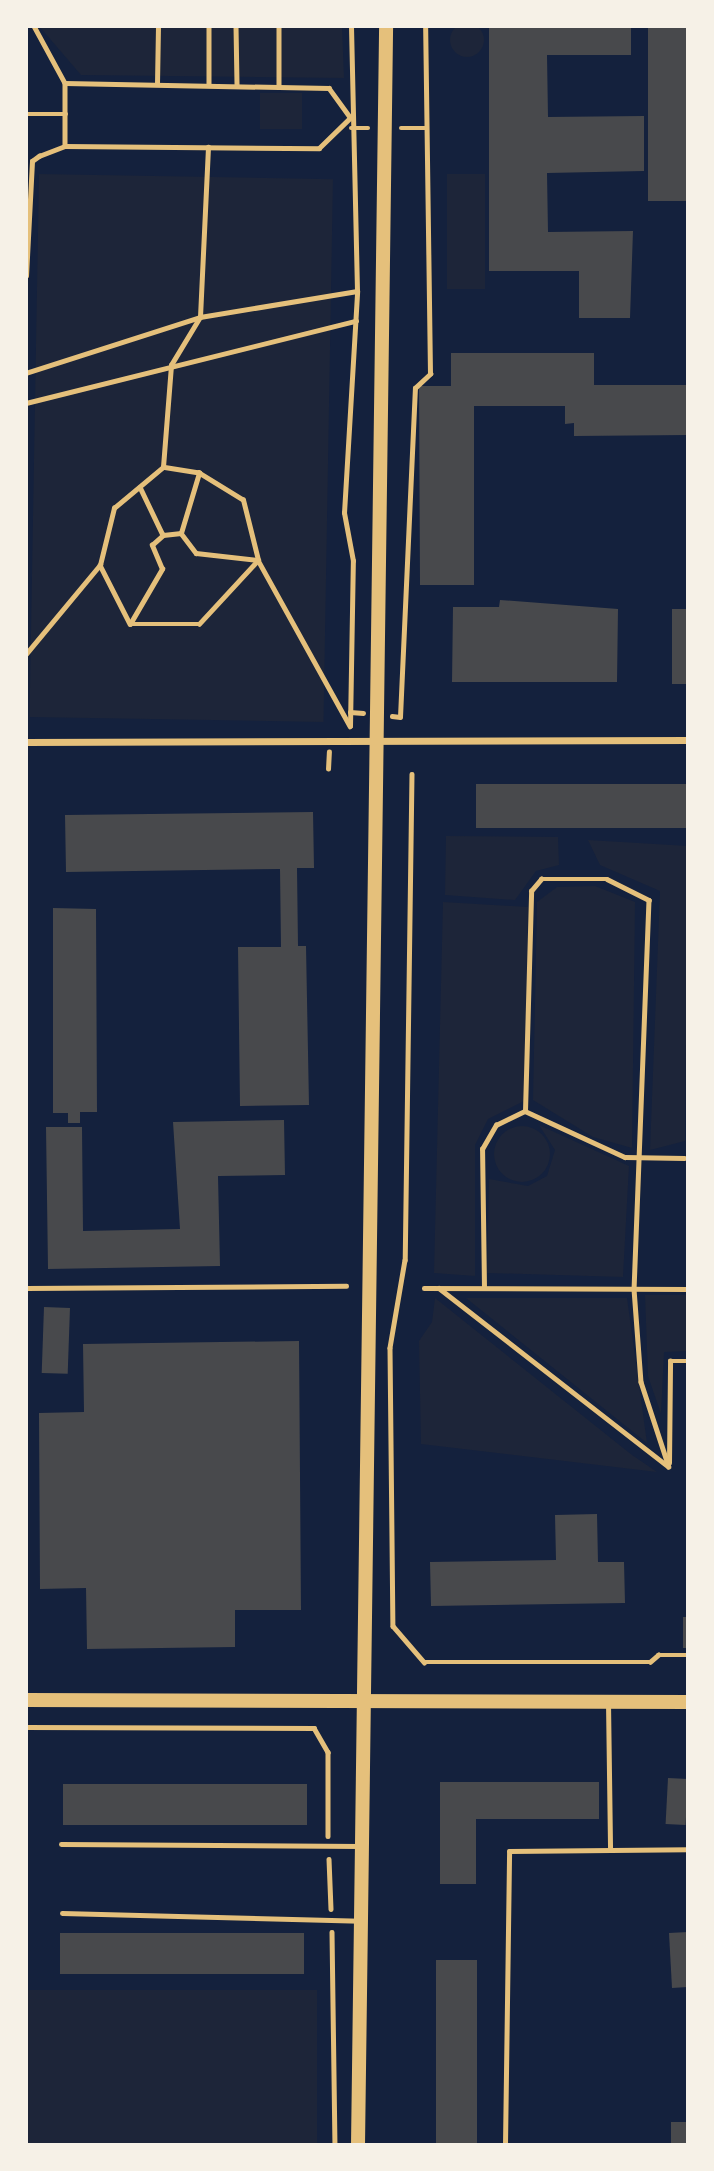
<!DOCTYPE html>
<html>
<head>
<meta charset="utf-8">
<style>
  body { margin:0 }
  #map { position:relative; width:714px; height:2171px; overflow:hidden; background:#14213d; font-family:Roboto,sans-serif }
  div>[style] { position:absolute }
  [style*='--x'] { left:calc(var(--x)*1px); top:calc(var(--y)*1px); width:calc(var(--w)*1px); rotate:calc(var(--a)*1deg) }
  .green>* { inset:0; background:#1d2539; transform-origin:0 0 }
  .round { border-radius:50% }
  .building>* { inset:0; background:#48494c; transform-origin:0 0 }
  .path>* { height:4.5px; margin:-2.25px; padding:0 2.25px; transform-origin:2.25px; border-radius:2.25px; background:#e5c07b }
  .service>* { height:5px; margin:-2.5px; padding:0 2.5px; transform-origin:2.5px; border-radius:2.5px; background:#e5c07b }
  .minor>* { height:7px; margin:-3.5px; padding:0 3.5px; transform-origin:3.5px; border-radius:3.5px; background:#e5c07b }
  .secondary>* { height:14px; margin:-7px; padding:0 7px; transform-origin:7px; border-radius:7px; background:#e5c07b }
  span { translate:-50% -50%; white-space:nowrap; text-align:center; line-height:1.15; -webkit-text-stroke:6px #f6f1e7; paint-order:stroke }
  .frame { position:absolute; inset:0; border:28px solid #f6f1e7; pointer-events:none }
</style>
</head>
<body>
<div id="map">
  <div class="green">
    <i class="round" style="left:450px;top:23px;width:34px;height:34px"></i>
    <i style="clip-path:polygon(39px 26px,342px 26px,344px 78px,81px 75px)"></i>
    <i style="left:260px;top:93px;width:42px;height:36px"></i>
    <i style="left:39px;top:174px;width:294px;height:543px;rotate:1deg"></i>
    <i style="left:447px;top:174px;width:38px;height:115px"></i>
    <i style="clip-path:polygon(446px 836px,558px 837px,559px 865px,536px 871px,515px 900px,445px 895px)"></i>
    <i style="clip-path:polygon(588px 840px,688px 846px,685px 1141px,650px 1150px,660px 891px,600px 865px)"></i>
    <i style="clip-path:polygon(595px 886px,635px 902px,632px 1148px,593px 1137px,533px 1100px,537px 902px,557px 887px)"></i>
    <i style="clip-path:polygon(443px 902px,528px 907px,524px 1101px,488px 1119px,475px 1145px,475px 1276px,434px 1273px)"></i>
    <i style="clip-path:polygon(539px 1125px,629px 1166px,623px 1277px,487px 1273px,489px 1179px,528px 1186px,547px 1176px,555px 1150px)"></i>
    <i class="round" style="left:494px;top:1126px;width:56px;height:56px"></i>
    <i style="clip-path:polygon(645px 1295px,688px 1295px,688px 1351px,664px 1352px,661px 1414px,648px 1376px)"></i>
    <i style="clip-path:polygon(435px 1298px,632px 1455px,657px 1472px,421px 1444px,419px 1341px,432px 1322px)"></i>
    <i style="clip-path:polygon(466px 1298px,627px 1298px,647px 1443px)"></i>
    <i style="left:26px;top:1990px;width:291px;height:155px"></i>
  </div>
  <div class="building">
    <i style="clip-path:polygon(489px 26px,631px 26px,631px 55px,547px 55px,548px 117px,644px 116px,644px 171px,547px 173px,548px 232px,633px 231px,630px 318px,579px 318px,579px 271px,489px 271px)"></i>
    <i style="left:688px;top:27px;width:174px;height:40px;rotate:90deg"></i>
    <i style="clip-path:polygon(451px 353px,594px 353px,594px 385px,688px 385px,688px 435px,574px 436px,574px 423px,565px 424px,565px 406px,474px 406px,474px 585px,420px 585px,419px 386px,451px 386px)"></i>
    <i style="clip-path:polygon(500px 600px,618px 609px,617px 682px,452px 682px,453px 607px,499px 607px)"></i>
    <i style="left:672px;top:609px;width:16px;height:75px"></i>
    <i style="left:476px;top:784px;width:212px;height:44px"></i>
    <i style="clip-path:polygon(313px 812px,314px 868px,297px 868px,298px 946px,306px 946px,309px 1105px,240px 1106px,238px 947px,281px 947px,280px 869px,66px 872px,65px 815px)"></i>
    <i style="clip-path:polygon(53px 908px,96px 909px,97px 1112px,80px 1112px,80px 1123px,68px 1123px,68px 1113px,53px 1113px)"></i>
    <i style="clip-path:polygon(284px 1120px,285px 1175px,218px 1176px,220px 1266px,48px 1269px,46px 1127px,82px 1127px,83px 1231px,180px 1229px,173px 1122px)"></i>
    <i style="left:44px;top:1307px;width:26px;height:66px;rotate:2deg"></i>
    <i style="clip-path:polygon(299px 1341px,301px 1610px,235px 1610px,235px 1647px,87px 1649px,86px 1588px,40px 1589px,39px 1413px,84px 1412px,83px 1344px)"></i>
    <i style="clip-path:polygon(597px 1514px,598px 1562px,624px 1562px,625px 1603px,431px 1606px,430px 1562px,556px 1560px,555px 1515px)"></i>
    <i style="left:683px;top:1617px;width:5px;height:31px"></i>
    <i style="left:668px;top:1778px;width:20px;height:46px;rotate:3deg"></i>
    <i style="clip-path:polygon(440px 1782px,599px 1782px,599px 1819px,476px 1819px,476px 1884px,440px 1884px)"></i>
    <i style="left:307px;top:1784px;width:41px;height:244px;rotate:90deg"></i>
    <i style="clip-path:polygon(688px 1932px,688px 1987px,672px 1988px,669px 1933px)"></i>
    <i style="left:304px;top:1933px;width:41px;height:244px;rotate:90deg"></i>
    <i style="left:436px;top:1960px;width:41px;height:185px"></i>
    <i style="left:671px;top:2122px;width:17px;height:23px"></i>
  </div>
  <div class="path">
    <i style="--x:34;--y:26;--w:65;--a:61.5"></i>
    <i style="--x:65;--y:83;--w:63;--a:90"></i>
    <i style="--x:209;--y:26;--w:59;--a:90"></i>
    <i style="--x:236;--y:26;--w:59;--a:89"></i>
    <i style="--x:279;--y:26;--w:59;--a:90"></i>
    <i style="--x:65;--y:83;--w:264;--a:1.1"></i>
    <i style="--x:329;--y:88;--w:36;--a:54"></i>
    <i style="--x:157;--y:84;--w:58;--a:-89"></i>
    <i style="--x:26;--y:114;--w:40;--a:0"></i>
    <i style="--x:351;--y:128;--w:17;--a:0"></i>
    <i style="--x:401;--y:128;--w:26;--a:0"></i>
    <i style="--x:26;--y:276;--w:115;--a:-87"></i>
    <i style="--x:32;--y:161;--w:9;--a:-36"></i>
    <i style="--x:39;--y:156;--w:28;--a:-21"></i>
    <i style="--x:65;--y:146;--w:254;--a:0.5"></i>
    <i style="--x:319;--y:148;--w:43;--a:-44.1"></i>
    <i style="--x:26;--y:373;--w:183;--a:-17.8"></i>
    <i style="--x:200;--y:317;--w:159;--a:-9.4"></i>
    <i style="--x:26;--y:403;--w:340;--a:-14"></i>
    <i style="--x:140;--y:487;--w:53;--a:64.4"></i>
    <i style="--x:163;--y:535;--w:18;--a:-6"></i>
    <i style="--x:181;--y:533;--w:25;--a:53"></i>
    <i style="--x:196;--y:553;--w:62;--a:6.4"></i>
    <i style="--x:258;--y:560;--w:190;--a:61"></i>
    <i style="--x:181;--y:533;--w:63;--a:-73.3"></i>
    <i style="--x:100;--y:565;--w:66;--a:63"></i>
    <i style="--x:130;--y:624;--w:69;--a:0"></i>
    <i style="--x:199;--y:624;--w:87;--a:-47.3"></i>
    <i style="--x:258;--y:560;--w:62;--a:-104"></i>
    <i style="--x:243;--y:500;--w:52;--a:-148.5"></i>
    <i style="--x:199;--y:473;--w:36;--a:-171"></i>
    <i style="--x:130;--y:624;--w:64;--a:-59.8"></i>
    <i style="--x:162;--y:569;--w:26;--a:-113"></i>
    <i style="--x:152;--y:545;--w:15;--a:-42"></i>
    <i style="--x:26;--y:654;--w:116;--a:-50.3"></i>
    <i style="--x:100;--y:565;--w:59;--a:-76.2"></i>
    <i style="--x:114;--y:508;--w:64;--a:-39.9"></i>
    <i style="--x:163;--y:467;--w:102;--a:-85.5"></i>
    <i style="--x:171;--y:365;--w:56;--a:-58.9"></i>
    <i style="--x:200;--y:317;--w:170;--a:-87.3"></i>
    <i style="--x:350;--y:712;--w:13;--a:4"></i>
    <i style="--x:392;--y:716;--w:8;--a:7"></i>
    <i style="--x:400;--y:717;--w:329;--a:-87.4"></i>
    <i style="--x:415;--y:388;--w:21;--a:-43"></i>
    <i style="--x:430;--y:374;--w:348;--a:-90.8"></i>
    <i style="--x:350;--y:726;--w:165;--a:-89"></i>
    <i style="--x:353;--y:561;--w:49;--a:-100.6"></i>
    <i style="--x:344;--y:513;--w:222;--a:-86.6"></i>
    <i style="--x:357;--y:291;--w:265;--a:-91.3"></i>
    <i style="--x:328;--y:769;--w:17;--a:-87"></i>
    <i style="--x:412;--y:774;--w:486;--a:90.8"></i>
    <i style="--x:405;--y:1260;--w:89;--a:99.7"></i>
    <i style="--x:390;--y:1348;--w:278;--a:89.4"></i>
    <i style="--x:393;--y:1626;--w:48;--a:49.3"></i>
    <i style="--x:424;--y:1662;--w:226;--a:0"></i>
    <i style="--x:650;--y:1662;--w:11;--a:-41"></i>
    <i style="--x:658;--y:1655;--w:30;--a:0"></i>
    <i style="--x:525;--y:1111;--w:220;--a:-88.4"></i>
    <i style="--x:531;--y:891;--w:16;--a:-50"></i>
    <i style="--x:541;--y:879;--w:66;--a:0"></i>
    <i style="--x:607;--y:879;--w:47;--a:26.6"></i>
    <i style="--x:649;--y:900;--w:389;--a:92.2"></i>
    <i style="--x:634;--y:1289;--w:93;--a:85.7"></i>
    <i style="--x:641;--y:1382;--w:89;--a:71.8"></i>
    <i style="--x:26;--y:1288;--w:320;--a:-0.4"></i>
    <i style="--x:424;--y:1288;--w:264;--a:0.2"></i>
    <i style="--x:439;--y:1288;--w:290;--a:37.9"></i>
    <i style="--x:484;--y:1288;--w:139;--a:-90.8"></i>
    <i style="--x:482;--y:1149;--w:28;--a:-60"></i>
    <i style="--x:496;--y:1125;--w:32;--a:-26"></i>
    <i style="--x:525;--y:1111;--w:110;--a:24.7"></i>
    <i style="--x:625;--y:1157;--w:59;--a:1"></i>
    <i style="--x:669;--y:1463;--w:102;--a:-89.4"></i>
    <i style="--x:670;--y:1361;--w:18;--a:0"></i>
    <i style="--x:26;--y:1727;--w:288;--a:0.2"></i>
    <i style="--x:314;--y:1728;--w:28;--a:60"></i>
    <i style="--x:328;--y:1752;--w:84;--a:90"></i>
    <i style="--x:329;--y:1859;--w:50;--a:87.7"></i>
    <i style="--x:332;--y:1932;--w:213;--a:89.2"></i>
  </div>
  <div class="service">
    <i style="--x:608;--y:1702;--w:147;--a:89.2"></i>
    <i style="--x:61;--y:1844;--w:299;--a:0.4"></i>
    <i style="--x:62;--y:1913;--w:298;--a:1.5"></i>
    <i style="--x:505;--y:2145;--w:294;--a:-89.2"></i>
    <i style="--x:509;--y:1851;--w:179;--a:-0.6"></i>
  </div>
  <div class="minor">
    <i style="--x:26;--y:742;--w:662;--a:-0.17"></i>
  </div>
  <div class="secondary">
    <i style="--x:26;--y:1700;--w:662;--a:0.17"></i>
    <i style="--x:358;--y:2145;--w:2119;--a:-89.24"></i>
  </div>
  <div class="frame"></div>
</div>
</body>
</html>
